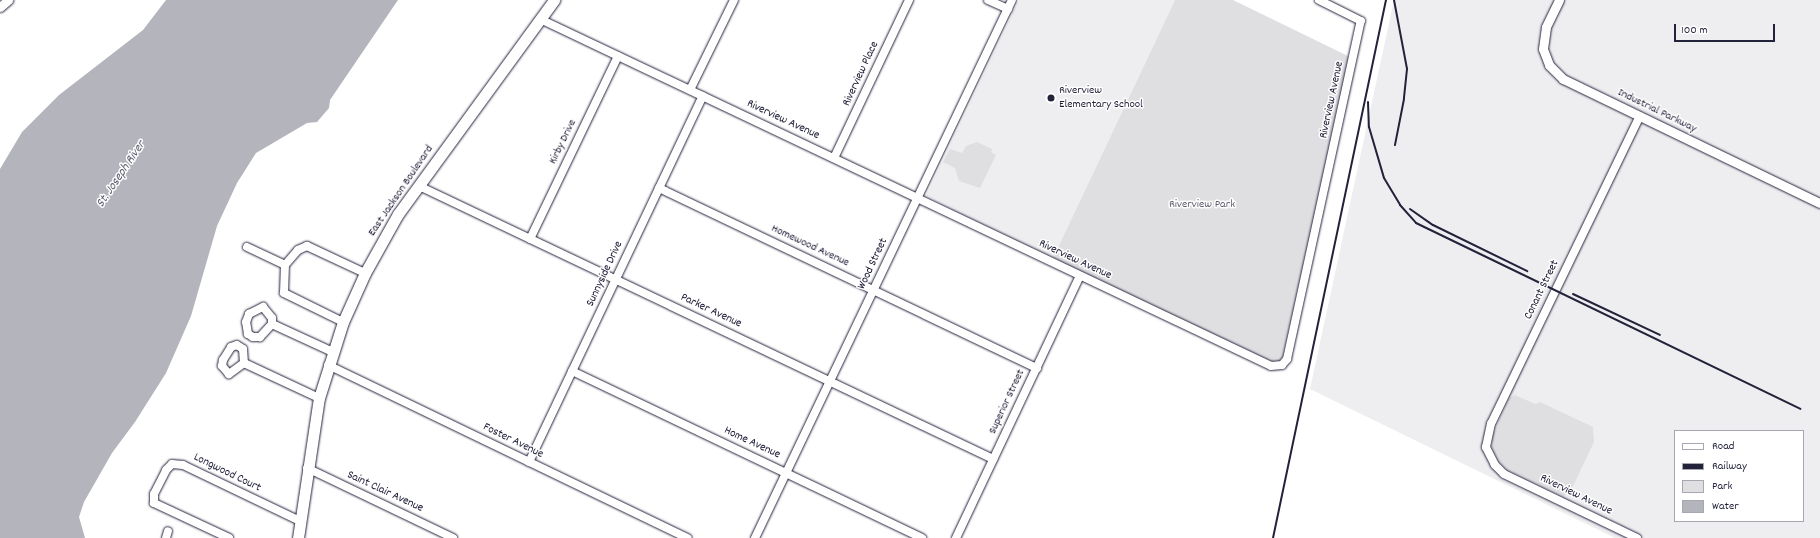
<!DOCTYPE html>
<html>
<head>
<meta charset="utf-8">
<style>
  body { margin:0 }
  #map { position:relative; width:1820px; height:538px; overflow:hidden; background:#fff; font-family:Dekko,sans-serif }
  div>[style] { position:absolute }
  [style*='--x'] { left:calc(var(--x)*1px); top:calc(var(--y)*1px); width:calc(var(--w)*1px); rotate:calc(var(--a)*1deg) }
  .built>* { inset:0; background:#eeeef1 }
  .green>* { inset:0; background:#dfdfe2 }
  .water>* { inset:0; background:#b4b4bc }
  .roads { filter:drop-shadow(0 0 1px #22223b) drop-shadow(0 0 1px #22223b) }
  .minor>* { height:8px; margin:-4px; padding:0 4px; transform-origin:4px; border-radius:4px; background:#fff }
  .tertiary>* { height:9px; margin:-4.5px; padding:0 4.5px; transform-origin:4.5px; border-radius:4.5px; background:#fff }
  .secondary>* { height:11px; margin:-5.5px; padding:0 5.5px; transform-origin:5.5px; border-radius:5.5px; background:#fff }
  .rail>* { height:2px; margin:-1px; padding:0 1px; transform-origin:1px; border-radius:1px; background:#22223b }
  .dots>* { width:11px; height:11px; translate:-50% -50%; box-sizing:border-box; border:2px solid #fff; border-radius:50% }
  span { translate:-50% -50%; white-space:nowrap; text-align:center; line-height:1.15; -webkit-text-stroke:3px #fff; paint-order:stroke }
  .street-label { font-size:12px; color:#22223b }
  .poi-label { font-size:12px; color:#22223b }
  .left { translate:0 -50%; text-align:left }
  .park-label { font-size:12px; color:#5b5b6d }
  .water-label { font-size:13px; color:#5c5c6f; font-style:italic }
  .legend { position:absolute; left:1674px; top:430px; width:130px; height:92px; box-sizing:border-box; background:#fff; border:1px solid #a7a7b1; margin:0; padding:5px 7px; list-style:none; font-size:12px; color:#22223b }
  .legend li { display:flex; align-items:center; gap:8px; height:20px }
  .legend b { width:20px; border:1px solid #a7a7b1 }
  .scale { position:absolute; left:1674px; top:24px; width:101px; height:18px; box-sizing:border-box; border:2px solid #22223b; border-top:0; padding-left:5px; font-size:12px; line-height:14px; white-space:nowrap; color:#22223b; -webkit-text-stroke:3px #fff; paint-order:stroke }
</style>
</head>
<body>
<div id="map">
  <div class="built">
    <i style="clip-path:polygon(1019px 0,1175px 0,1052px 260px,926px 196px)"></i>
    <i style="clip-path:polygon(evenodd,1394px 0,1820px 0,1820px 538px,1615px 538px,1310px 389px,1394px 0,1675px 431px,1803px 431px,1803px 521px,1675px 521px,1675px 431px)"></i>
  </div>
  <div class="green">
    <i style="clip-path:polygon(1175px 0,1233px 0,1350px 57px,1283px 356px,1281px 360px,1275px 363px,1052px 260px)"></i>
    <i style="clip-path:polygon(977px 142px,992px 149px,991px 152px,996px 155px,980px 188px,959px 181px,955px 168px,943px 162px,950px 149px,962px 153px,966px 146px)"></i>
    <i style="clip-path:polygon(1515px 395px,1535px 404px,1540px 402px,1593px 427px,1594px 442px,1573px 486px,1564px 497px,1507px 470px,1497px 459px,1492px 449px,1492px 437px,1509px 398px)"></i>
  </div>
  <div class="water">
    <i style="clip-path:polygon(166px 0,398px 0,330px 100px,329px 108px,317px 122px,307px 123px,256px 153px,237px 183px,217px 226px,191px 316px,166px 373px,135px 422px,112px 453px,84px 502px,79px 517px,85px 538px,0 538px,0 169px,22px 132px,59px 95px,143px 30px)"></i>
  </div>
  <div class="roads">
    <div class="minor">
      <i style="--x:988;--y:0;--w:22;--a:24"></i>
      <i style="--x:540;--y:19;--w:809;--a:25.39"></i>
      <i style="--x:1271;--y:366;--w:11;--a:-5"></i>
      <i style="--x:1282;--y:365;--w:8;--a:-50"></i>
      <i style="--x:1287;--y:359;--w:346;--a:-77.7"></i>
      <i style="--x:1361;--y:21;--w:47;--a:-153.4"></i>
      <i style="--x:690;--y:90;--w:100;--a:-63.9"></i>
      <i style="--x:834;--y:158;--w:175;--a:-64.6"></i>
      <i style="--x:419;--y:186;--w:636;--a:25.44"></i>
      <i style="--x:659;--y:188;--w:419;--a:25.5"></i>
      <i style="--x:530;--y:239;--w:203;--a:-64.3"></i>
      <i style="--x:247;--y:247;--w:42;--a:25.3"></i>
      <i style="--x:263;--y:307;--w:14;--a:51"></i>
      <i style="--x:272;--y:318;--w:6;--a:90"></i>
      <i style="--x:272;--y:324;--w:18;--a:133"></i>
      <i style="--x:260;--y:337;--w:7;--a:180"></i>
      <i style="--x:253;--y:337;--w:6;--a:-149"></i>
      <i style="--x:248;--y:334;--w:12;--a:-99"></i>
      <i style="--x:246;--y:322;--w:9;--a:-69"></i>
      <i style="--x:249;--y:314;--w:16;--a:-27"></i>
      <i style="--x:343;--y:322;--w:66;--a:-153.8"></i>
      <i style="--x:284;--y:293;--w:28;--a:-88"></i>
      <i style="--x:285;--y:265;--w:20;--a:-49"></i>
      <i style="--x:298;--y:250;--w:10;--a:-24"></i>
      <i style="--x:307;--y:246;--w:64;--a:25"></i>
      <i style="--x:272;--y:324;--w:67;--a:24.7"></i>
      <i style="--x:237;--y:345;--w:7;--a:34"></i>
      <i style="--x:243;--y:349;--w:14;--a:86"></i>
      <i style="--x:244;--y:363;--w:19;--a:144"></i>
      <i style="--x:229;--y:374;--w:11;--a:-131"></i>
      <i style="--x:222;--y:366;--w:6;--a:-81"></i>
      <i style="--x:223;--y:360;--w:15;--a:-58"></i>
      <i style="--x:231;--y:347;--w:6;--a:-18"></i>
      <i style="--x:244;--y:363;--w:83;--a:25"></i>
      <i style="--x:328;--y:365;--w:399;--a:25.7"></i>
      <i style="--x:572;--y:371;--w:388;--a:25.5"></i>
      <i style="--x:529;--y:462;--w:405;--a:-64.6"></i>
      <i style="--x:307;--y:468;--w:162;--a:25.6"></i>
      <i style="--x:166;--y:538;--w:7;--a:-74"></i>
      <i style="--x:229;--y:538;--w:83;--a:-155"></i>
      <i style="--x:154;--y:503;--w:9;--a:-90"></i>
      <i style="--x:154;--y:494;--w:27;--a:-63"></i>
      <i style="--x:166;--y:470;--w:8;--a:-45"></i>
      <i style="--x:172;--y:464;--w:11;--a:5"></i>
      <i style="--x:183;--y:465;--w:130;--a:25.6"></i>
      <i style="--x:755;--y:538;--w:596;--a:-64.47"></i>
      <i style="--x:956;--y:538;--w:290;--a:-64.7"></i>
      <i style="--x:1637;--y:538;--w:148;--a:-154.3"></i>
      <i style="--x:1504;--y:474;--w:13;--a:-135"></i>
      <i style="--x:1495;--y:465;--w:20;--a:-117"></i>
      <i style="--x:1486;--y:447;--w:24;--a:-78"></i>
      <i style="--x:1491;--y:424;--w:342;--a:-64.2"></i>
    </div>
    <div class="tertiary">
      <i style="--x:1559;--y:0;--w:30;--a:116"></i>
      <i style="--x:1546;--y:27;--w:22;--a:98"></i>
      <i style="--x:1543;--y:49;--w:17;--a:69"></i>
      <i style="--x:1549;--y:65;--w:20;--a:45"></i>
      <i style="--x:1563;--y:79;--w:285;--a:25.8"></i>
      <i style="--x:0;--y:7;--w:11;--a:-41"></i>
    </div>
    <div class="secondary">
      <i style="--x:298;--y:538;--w:142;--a:-81.5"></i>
      <i style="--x:319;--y:398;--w:80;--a:-72.5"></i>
      <i style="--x:343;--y:322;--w:54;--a:-65.8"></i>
      <i style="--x:365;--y:273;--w:68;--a:-60.8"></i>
      <i style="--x:398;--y:214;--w:265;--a:-53.9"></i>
    </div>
  </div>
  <div class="rail">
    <i style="--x:1394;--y:0;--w:70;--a:79.3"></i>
    <i style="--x:1407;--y:69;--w:30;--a:96"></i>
    <i style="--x:1404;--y:99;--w:47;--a:101.1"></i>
    <i style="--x:1368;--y:102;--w:25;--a:88"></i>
    <i style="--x:1369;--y:127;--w:53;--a:73.6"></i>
    <i style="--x:1384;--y:178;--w:31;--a:59"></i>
    <i style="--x:1400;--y:205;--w:24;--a:48"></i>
    <i style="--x:1416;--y:223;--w:427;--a:25.8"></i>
    <i style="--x:1410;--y:209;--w:28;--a:35"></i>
    <i style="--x:1433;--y:225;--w:105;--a:26.1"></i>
    <i style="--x:1573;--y:294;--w:96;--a:25.2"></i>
    <i style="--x:1273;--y:538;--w:550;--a:-78.14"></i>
  </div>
  <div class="dots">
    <i style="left:1051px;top:98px;background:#22223b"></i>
  </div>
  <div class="street-label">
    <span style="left:861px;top:74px;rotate:-65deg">Riverview Place</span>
    <span style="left:1332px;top:100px;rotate:-78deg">Riverview Avenue</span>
    <span style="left:1657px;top:111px;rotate:26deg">Industrial Parkway</span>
    <span style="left:783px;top:120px;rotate:25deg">Riverview Avenue</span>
    <span style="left:563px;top:142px;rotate:-64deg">Kirby Drive</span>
    <span style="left:401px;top:191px;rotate:-56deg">East Jackson Boulevard</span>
    <span style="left:810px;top:246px;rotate:25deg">Homewood Avenue</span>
    <span style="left:1075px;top:260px;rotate:25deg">Riverview Avenue</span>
    <span style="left:873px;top:264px;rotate:-65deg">Wood Street</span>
    <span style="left:605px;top:274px;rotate:-65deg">Sunnyside Drive</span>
    <span style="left:1542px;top:290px;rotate:-64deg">Conant Street</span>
    <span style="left:711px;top:311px;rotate:25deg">Parker Avenue</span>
    <span style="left:1007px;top:402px;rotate:-65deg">Superior Street</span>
    <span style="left:513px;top:441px;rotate:26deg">Foster Avenue</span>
    <span style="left:752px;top:443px;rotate:25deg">Home Avenue</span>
    <span style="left:227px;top:473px;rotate:26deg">Longwood Court</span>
    <span style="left:385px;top:492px;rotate:25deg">Saint Clair Avenue</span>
    <span style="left:1576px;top:495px;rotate:26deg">Riverview Avenue</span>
  </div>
  <div class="poi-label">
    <span class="left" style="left:1059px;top:98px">Riverview<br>Elementary School</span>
  </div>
  <div class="park-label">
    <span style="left:1202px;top:205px">Riverview Park</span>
  </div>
  <div class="water-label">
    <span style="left:122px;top:175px;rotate:-56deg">St. Joseph River</span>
  </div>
  <ul class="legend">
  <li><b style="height:5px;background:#fff"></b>Road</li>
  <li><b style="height:5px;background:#22223b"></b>Railway</li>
  <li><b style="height:11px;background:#dfdfe2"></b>Park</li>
  <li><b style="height:11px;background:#b4b4bc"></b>Water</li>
  </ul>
  <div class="scale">100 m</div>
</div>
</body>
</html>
